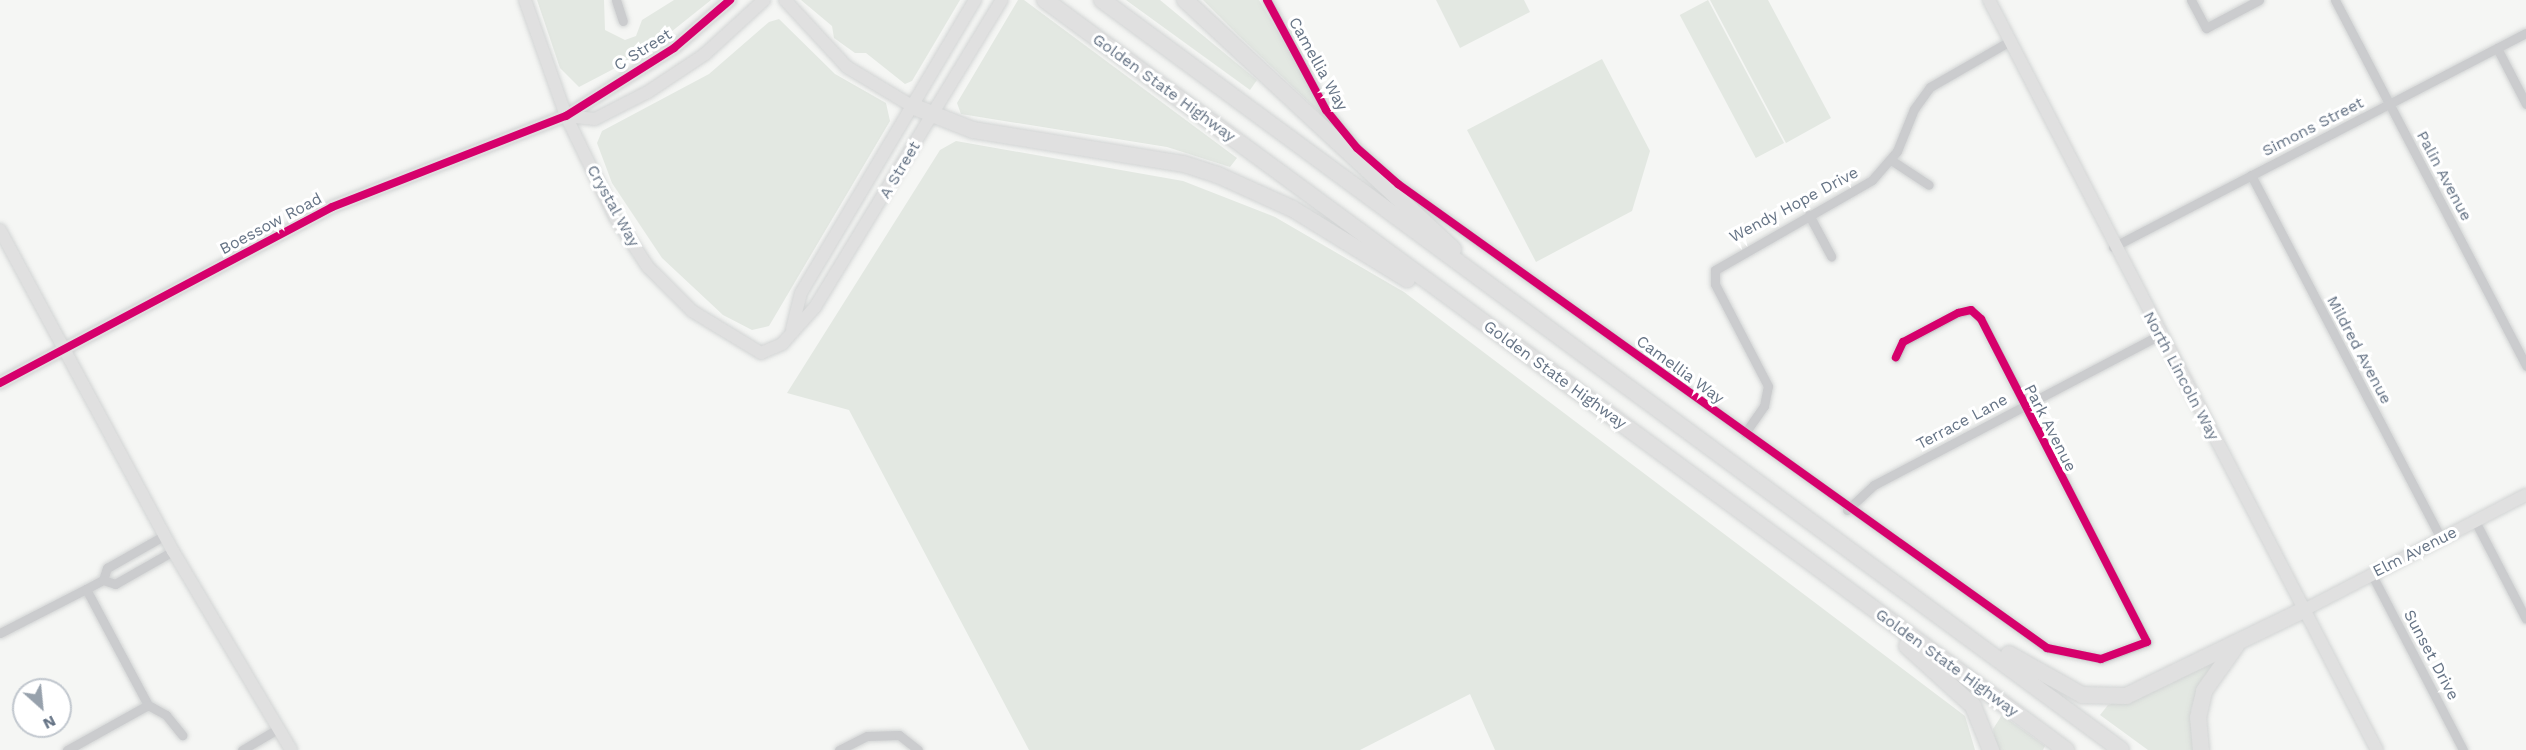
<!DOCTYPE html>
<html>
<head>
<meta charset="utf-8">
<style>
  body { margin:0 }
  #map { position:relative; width:2526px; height:750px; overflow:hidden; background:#f5f6f4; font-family:"Work Sans",sans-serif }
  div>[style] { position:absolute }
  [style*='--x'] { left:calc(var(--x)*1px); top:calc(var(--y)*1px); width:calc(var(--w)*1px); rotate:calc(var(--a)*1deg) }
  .green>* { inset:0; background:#e3e8e2; transform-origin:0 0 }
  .roads { filter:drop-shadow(0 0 2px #d2d4d4) drop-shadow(0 0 2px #d2d4d4) }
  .street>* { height:9px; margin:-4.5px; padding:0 4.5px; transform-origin:4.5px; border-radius:4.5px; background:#cbccce }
  .secondary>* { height:12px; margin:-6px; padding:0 6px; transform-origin:6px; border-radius:6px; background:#e0e0e0 }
  .highway>* { height:16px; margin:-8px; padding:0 8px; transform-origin:8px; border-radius:8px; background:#e0e0e0 }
  .cycleway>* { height:8px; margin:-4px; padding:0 4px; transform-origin:4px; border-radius:4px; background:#d6006c }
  span { translate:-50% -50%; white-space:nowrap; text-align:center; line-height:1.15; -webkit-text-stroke:6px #fff; paint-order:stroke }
  .street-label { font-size:16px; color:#657385 }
  .north { position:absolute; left:12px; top:678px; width:60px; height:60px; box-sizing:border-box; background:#fff; border:2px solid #c1c7ce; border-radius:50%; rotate:153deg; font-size:16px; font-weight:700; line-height:24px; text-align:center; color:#657385 }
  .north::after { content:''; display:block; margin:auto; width:21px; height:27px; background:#97a1ac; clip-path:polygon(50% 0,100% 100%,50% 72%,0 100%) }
</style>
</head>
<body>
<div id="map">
  <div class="green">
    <i style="clip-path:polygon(537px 0,604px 0,605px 30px,625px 40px,636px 36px,642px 20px,674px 0,711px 0,646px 52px,579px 87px,560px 68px)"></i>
    <i style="clip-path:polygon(801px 0,960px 0,912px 81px,905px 84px,866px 53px,855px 53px,834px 38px,832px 26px)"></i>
    <i style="clip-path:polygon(1018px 0,1024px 0,1237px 158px,1230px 167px,1167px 147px,961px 114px,957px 103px)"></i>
    <i style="clip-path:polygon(1126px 0,1160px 0,1257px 80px,1250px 90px)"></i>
    <i style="clip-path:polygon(1203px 0,1259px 0,1335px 127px,1238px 35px)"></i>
    <i style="clip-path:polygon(1436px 0,1524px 0,1530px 12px,1460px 48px)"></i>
    <i style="left:1708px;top:0;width:162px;height:32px;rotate:62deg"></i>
    <i style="clip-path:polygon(1710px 0,1768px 0,1831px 118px,1786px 143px)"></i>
    <i style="clip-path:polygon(779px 19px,835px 74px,886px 103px,890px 121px,769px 326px,752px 330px,723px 315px,662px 258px,612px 183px,597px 143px,602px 131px,709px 74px,769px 22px)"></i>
    <i style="clip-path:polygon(1602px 59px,1650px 151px,1632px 211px,1536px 262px,1467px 130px)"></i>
    <i style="clip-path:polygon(956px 141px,1183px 181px,1275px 217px,1404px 292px,1965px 716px,1975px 750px,1495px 750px,1470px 694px,1360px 750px,1029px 750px,849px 410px,787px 393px,940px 150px)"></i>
    <i style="clip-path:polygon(2219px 658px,2200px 683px,2191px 709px,2193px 750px,2148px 750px,2100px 715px,2108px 705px)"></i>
    <i style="clip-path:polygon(2002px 715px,2045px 746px,2043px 750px,1997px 750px,1993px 729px)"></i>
  </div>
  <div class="roads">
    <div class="street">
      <i style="--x:616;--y:0;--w:22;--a:72"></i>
      <i style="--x:1267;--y:0;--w:125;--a:61.8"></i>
      <i style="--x:1326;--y:110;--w:49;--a:50.8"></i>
      <i style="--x:1357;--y:148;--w:55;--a:41.3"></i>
      <i style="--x:1398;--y:184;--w:798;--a:35.56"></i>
      <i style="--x:2047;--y:648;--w:55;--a:11.5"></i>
      <i style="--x:2101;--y:659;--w:49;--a:-20.3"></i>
      <i style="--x:2147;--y:642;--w:363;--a:-117.2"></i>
      <i style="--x:1981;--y:319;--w:13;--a:-138"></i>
      <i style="--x:1971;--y:310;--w:13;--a:167"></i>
      <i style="--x:1958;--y:313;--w:62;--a:152.2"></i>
      <i style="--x:1903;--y:342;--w:17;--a:115"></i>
      <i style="--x:2191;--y:0;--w:32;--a:62"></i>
      <i style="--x:2206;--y:28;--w:60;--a:-27.8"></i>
      <i style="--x:2335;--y:0;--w:413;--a:62.4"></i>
      <i style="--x:2497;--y:48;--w:63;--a:62.6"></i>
      <i style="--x:1891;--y:160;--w:45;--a:33.3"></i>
      <i style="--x:2251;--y:175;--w:411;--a:62.4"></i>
      <i style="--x:1809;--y:215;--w:47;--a:61.8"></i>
      <i style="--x:2113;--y:247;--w:465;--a:-27.4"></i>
      <i style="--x:1745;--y:433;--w:33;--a:-55"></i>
      <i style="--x:1764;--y:406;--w:20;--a:-79"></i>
      <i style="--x:1768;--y:386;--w:115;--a:-117.5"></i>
      <i style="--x:1715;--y:284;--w:14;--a:-90"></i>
      <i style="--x:1715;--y:270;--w:181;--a:-29.8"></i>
      <i style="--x:1872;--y:180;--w:38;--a:-49"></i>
      <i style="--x:1897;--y:151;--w:45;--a:-68"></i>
      <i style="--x:1914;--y:109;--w:27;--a:-54"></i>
      <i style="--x:1930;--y:87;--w:92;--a:-29.9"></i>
      <i style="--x:1847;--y:510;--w:37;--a:-43"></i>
      <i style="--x:1874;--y:485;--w:323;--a:-27.7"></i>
      <i style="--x:2475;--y:521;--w:110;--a:62.5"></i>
      <i style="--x:2372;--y:575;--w:197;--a:62.5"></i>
      <i style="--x:103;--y:580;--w:13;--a:-72"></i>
      <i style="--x:107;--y:568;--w:67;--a:-29.6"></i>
      <i style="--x:86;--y:589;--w:19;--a:-28"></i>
      <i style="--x:103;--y:580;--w:13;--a:18"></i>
      <i style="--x:115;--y:584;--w:67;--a:-29.6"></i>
      <i style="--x:0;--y:633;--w:97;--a:-27.1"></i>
      <i style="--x:86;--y:589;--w:132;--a:61.9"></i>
      <i style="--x:148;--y:705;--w:93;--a:150.9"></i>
      <i style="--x:148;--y:705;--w:21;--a:29"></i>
      <i style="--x:166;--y:715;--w:26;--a:51"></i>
      <i style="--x:242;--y:750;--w:43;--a:-30.7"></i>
      <i style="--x:839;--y:750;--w:31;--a:-27"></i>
      <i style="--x:867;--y:736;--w:32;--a:-2"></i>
      <i style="--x:899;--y:735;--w:24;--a:38"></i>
    </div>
    <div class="secondary">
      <i style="--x:525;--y:0;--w:123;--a:70.5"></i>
      <i style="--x:566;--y:116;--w:112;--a:64.1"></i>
      <i style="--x:615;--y:217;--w:60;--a:56.6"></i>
      <i style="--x:648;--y:267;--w:62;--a:45"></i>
      <i style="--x:692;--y:311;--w:81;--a:31.3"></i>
      <i style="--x:761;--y:353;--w:23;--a:-23"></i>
      <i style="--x:782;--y:344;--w:50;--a:-48.3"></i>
      <i style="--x:815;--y:307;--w:359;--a:-58.7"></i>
      <i style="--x:785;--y:0;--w:91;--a:47.2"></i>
      <i style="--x:847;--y:67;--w:76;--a:31"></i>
      <i style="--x:1989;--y:0;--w:844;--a:62.65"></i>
      <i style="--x:566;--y:116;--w:29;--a:6"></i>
      <i style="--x:595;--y:119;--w:59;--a:-27"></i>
      <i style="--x:648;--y:92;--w:69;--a:-33.7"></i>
      <i style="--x:705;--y:54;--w:80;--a:-42.5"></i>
      <i style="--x:0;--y:230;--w:365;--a:61.7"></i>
      <i style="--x:173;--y:551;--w:231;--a:59.3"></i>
      <i style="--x:792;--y:329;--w:37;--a:-76"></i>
      <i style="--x:801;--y:293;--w:341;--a:-59.3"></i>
      <i style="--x:0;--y:383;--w:376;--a:-27.9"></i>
      <i style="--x:332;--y:207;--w:251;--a:-21.3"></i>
      <i style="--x:566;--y:116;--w:128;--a:-32.2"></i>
      <i style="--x:674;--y:48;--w:74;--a:-40.6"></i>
      <i style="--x:2304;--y:610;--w:250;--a:-27.4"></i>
    </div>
    <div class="highway">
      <i style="--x:1045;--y:0;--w:1267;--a:36.3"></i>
      <i style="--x:1102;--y:0;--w:1265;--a:36.35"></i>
      <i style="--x:1185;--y:0;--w:366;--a:42.9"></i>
      <i style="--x:912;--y:106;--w:66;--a:21.5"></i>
      <i style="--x:973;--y:130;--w:214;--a:9.2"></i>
      <i style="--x:1184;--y:164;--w:36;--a:18"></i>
      <i style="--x:1218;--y:175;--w:82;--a:24.4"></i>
      <i style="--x:1293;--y:209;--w:134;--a:31.6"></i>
      <i style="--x:1907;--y:646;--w:89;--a:42.3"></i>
      <i style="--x:1973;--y:706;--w:48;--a:67.8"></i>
      <i style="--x:2009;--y:654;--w:84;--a:29.3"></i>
      <i style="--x:2082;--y:695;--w:44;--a:1.3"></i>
      <i style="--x:2126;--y:696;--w:198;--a:-25.8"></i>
      <i style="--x:2201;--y:750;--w:32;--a:-95"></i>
      <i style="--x:2198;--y:718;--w:28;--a:-77"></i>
      <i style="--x:2204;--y:691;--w:55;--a:-54.6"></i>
    </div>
  </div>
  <div class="cycleway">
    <i style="--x:1267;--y:0;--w:125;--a:61.8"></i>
    <i style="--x:1326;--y:110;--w:49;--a:50.8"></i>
    <i style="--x:1357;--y:148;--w:55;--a:41.3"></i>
    <i style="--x:1398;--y:184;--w:798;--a:35.56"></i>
    <i style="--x:2047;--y:648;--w:55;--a:11.5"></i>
    <i style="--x:2101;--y:659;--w:49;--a:-20.3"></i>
    <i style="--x:2147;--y:642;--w:363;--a:-117.2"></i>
    <i style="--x:1981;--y:319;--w:13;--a:-138"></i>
    <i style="--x:1971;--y:310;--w:13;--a:167"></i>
    <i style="--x:1958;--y:313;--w:62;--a:152.2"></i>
    <i style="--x:1903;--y:342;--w:17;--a:115"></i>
    <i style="--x:0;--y:383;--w:376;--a:-27.9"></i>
    <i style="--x:332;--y:207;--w:251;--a:-21.3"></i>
    <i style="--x:566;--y:116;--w:128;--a:-32.2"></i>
    <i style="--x:674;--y:48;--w:74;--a:-40.6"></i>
  </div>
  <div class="street-label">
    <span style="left:643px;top:50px;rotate:-32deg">C Street</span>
    <span style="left:1318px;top:64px;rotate:61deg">Camellia Way</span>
    <span style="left:1164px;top:88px;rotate:36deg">Golden State Highway</span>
    <span style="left:2313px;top:127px;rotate:-27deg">Simons Street</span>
    <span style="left:900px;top:170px;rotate:-59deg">A Street</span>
    <span style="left:2444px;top:176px;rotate:62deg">Palin Avenue</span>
    <span style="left:1794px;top:205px;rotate:-28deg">Wendy Hope Drive</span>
    <span style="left:613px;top:206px;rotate:61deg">Crystal Way</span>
    <span style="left:271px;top:224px;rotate:-28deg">Boessow Road</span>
    <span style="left:2359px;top:350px;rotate:62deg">Mildred Avenue</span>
    <span style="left:1680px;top:370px;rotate:36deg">Camellia Way</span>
    <span style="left:1555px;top:375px;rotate:36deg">Golden State Highway</span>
    <span style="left:2181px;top:376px;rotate:62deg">North Lincoln Way</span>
    <span style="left:1962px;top:422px;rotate:-28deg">Terrace Lane</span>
    <span style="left:2050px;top:428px;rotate:63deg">Park Avenue</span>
    <span style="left:2415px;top:552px;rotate:-27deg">Elm Avenue</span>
    <span style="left:2431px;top:655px;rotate:62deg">Sunset Drive</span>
    <span style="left:1947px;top:663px;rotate:36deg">Golden State Highway</span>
  </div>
  <div class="north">N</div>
</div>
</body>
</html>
